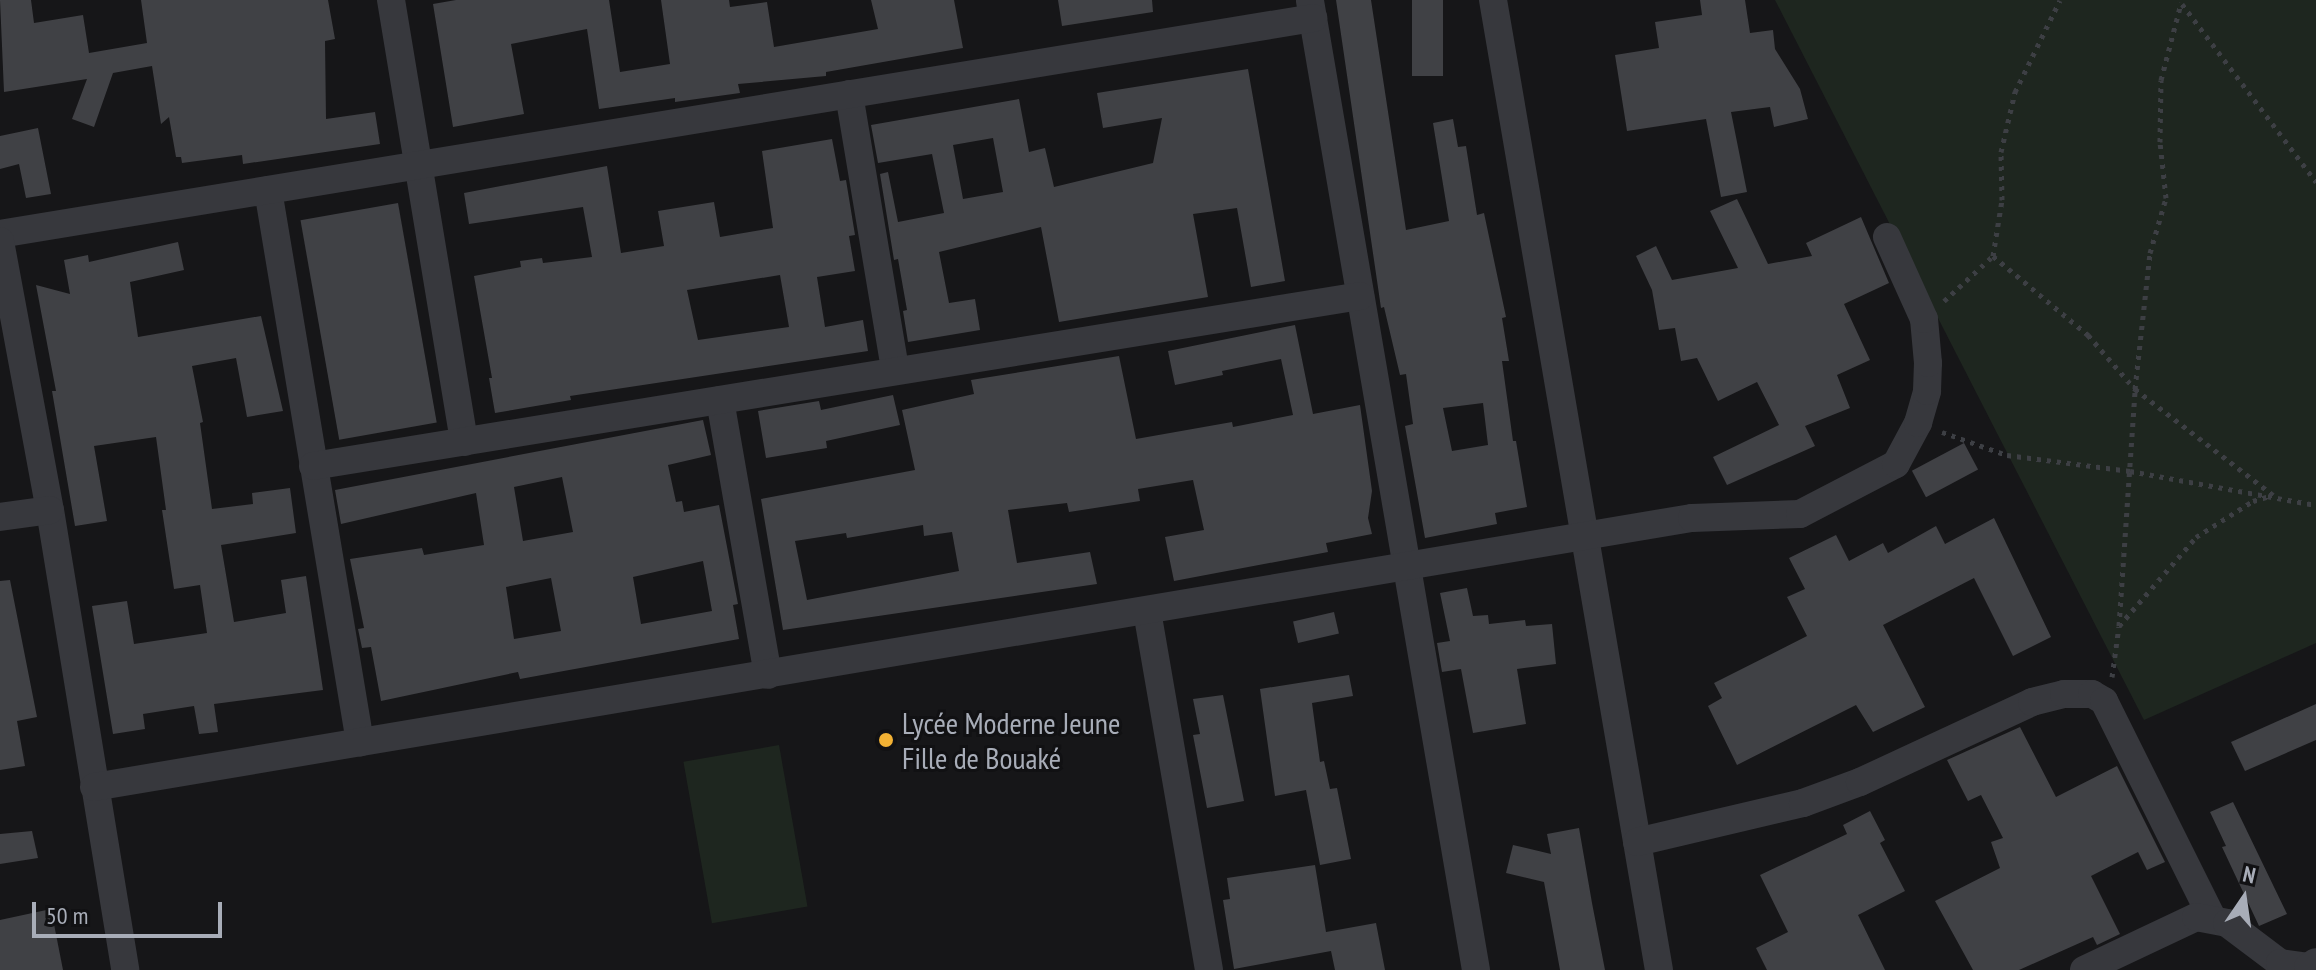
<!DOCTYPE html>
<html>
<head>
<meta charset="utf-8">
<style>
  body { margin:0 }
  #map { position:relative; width:2316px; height:970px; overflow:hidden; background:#161618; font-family:"PT Sans Narrow",sans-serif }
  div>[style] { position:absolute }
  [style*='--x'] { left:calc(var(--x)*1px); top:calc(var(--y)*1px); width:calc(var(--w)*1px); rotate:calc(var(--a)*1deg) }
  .green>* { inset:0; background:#1e261f; transform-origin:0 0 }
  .building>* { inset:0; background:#404145; transform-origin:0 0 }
  .path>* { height:5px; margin-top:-2.5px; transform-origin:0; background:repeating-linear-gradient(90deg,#3d3f44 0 4px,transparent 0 10px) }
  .minor>* { height:28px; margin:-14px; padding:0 14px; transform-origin:14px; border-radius:14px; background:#37383d }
  .dots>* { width:22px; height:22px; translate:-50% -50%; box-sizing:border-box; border:4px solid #111113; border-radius:50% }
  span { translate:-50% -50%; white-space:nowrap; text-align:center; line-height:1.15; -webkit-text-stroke:6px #111113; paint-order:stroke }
  .poi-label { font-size:30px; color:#a8adb8 }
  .left { translate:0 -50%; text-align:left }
  .north { position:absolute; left:2204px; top:858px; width:80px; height:80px; -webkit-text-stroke:6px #111113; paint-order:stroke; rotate:13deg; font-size:22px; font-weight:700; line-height:32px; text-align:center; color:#a8adb8 }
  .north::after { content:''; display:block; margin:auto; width:28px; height:36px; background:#a8adb8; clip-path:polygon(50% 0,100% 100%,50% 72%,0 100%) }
  .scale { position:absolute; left:32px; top:902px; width:190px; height:36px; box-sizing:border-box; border:4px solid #a8adb8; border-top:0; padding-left:10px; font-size:24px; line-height:28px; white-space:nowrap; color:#a8adb8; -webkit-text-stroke:6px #111113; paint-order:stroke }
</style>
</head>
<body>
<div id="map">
  <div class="green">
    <i style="clip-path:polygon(1775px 0,2316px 0,2316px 643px,2144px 720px)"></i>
    <i style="left:779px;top:745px;width:164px;height:97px;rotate:80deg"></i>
  </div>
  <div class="building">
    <i style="clip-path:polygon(0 0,31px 0,34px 23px,83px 15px,89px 53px,147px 43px,141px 0,328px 0,335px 39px,325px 41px,326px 119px,375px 112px,380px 144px,243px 164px,242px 155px,182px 163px,181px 157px,176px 157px,169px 117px,161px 124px,152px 66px,113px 73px,94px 127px,72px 119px,87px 79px,4px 92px)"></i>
    <i style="clip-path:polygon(456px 0,609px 0,620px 72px,670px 64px,661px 0,729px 0,730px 7px,767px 2px,774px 47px,878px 29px,871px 0,954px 0,963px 48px,826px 72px,826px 76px,738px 84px,740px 93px,675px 102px,675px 98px,599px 109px,587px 29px,511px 44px,524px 114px,453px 127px,433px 4px)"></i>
    <i style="clip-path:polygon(1058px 0,1152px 0,1153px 12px,1062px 26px)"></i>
    <i style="clip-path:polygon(evenodd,1336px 0,1371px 0,1406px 230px,1449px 221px,1433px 123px,1453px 119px,1458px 147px,1466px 146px,1477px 215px,1484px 213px,1506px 317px,1502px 318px,1509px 361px,1502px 361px,1513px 441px,1516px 441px,1527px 507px,1495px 513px,1497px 524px,1425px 538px,1405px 426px,1413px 424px,1406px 374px,1400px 375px,1384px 307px,1381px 308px,1336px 0,1483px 403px,1488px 445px,1452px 451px,1443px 408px,1483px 403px)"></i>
    <i style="left:1412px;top:0;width:31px;height:76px"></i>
    <i style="clip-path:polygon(1700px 0,1745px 0,1750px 33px,1773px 30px,1775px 49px,1800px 89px,1808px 119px,1774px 127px,1770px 107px,1731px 112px,1747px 192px,1721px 197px,1706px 119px,1627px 131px,1615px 55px,1659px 48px,1655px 22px,1702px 15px)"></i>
    <i style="clip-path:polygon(evenodd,1248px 69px,1285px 281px,1251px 287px,1237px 208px,1193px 214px,1208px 297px,1059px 322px,1041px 227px,939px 252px,949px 303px,975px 299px,980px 330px,908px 342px,903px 311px,907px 310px,898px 259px,894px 260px,880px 174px,888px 172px,898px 222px,944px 213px,932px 154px,878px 163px,871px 125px,1019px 99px,1029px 152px,1045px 148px,1054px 187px,1153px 163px,1162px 118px,1103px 128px,1097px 93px,1248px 69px,993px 138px,1003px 192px,963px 199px,953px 145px,993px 138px)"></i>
    <i style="clip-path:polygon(38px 128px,51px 194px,26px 198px,19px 164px,0 169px,0 136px)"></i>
    <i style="clip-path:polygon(evenodd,832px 139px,840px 181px,846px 180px,855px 235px,849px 236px,855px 271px,817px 277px,825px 327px,863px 320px,868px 351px,570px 396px,571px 400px,495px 413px,489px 378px,492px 378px,474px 276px,521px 267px,520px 261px,542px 258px,543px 263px,592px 257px,583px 207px,469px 224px,464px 193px,607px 166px,621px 253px,664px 246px,658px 211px,714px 202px,720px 237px,773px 228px,762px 151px,832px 139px,780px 275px,789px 327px,698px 340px,687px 290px,780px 275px)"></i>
    <i style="clip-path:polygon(1737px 199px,1768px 264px,1812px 256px,1806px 243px,1861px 217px,1889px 283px,1844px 304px,1870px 360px,1837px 375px,1850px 408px,1805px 426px,1815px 446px,1727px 485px,1713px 457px,1779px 425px,1757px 382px,1718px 401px,1697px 358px,1681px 361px,1675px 328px,1659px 330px,1652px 290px,1636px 256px,1656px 246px,1672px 280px,1738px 268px,1710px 211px)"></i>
    <i style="left:398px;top:203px;width:223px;height:99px;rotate:80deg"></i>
    <i style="clip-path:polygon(178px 242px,184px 270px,130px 282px,138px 337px,261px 316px,283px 411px,247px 417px,236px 358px,192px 366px,203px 422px,200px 423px,212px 509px,253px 504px,252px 493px,290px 488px,296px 533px,221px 545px,234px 622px,286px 613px,281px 580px,306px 576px,323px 690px,214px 704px,218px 732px,199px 734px,194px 706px,143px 714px,145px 729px,113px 734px,92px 606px,127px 601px,134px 644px,207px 633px,200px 585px,174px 589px,162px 510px,166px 510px,156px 437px,94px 446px,107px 521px,75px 526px,52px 391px,56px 391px,36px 285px,70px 294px,64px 260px,88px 255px,89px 262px)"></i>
    <i style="clip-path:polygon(evenodd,1295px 325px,1313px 414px,1360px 405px,1372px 491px,1368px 518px,1372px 534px,1326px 543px,1328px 552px,1174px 581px,1165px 537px,1204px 530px,1193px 480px,1138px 489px,1140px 501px,1069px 512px,1067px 503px,1008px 510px,1017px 563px,1090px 552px,1097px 584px,783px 630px,761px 499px,915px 470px,902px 410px,974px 394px,971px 380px,1119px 356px,1136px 439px,1232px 422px,1233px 427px,1293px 415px,1281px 359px,1222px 371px,1223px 375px,1175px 385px,1168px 351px,1295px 325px,923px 525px,924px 536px,952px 532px,959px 571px,807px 600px,795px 541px,846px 533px,847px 538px,923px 525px)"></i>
    <i style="clip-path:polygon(893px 395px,900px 425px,826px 441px,827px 448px,766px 458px,758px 411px,819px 401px,821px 410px)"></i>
    <i style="clip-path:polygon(evenodd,703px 420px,711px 455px,668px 465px,676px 502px,682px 501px,684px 512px,719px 505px,738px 604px,733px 605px,739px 639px,520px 679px,518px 672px,381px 701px,371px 647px,362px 648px,358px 629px,364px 628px,350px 559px,422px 548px,424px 555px,484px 545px,476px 493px,341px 524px,335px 490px,703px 420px,562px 477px,573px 532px,523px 541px,514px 487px,562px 477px,703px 420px,703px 561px,712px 611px,641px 624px,633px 577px,703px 561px,703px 420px,551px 578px,561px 631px,514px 639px,506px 587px,551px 578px)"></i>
    <i style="left:1964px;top:443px;width:30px;height:59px;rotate:62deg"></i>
    <i style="clip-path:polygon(1994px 518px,2051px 637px,2013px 656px,1974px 578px,1883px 625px,1925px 707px,1873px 732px,1856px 705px,1737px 765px,1708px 706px,1722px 698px,1714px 683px,1807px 636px,1787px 597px,1805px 589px,1789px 558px,1836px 535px,1849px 561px,1883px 543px,1888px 553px,1936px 526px,1945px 544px)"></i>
    <i style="clip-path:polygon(10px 580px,37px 717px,17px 721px,25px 766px,0 770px,0 581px)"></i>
    <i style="clip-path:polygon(1467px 588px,1473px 616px,1488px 615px,1489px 624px,1525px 620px,1526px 626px,1552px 624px,1556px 664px,1517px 669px,1526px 724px,1473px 733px,1461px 669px,1442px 672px,1437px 643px,1450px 641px,1440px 593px)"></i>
    <i style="left:1334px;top:612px;width:22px;height:42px;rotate:77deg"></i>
    <i style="clip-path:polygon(1349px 675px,1353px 696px,1312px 703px,1320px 762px,1324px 761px,1330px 789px,1337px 788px,1351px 859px,1320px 865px,1306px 790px,1275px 796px,1260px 689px)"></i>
    <i style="clip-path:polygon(1223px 695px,1244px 801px,1207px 808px,1193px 735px,1200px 734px,1193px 699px)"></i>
    <i style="clip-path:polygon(2316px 704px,2316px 740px,2245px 771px,2231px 742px)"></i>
    <i style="clip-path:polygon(2020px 727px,2056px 797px,2117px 766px,2165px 862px,2147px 870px,2138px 852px,2091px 876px,2120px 934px,2097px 945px,2093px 937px,2019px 970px,1973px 970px,1935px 901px,2000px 868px,1991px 842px,2003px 838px,1981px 795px,1968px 801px,1947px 760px)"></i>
    <i style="clip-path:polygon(2233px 802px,2287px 914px,2259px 926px,2222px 847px,2226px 846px,2210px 812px)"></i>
    <i style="clip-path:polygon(1870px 811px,1885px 840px,1880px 843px,1905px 891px,1858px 915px,1885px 970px,1767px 970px,1756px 948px,1788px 932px,1760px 875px,1847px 834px,1843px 825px)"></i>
    <i style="clip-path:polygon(1579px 828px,1592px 903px,1605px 970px,1560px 970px,1544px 882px,1506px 873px,1513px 845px,1551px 854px,1547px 834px)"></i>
    <i style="clip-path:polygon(32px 831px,38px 858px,0 864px,0 834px)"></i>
    <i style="clip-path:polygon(1315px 865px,1326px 932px,1376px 923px,1385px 970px,1335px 970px,1331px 951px,1234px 969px,1223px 900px,1230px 899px,1227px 878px)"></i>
    <i style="clip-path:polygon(51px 909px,63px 970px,0 970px,0 920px)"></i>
  </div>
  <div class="path">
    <i style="--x:2182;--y:4;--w:223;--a:53"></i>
    <i style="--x:1993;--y:256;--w:124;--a:39.7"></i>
    <i style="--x:2088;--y:335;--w:72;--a:49"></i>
    <i style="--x:2135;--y:389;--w:174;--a:37.5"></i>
    <i style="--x:1944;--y:301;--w:67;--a:-42.6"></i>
    <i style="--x:1993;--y:256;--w:57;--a:-80.9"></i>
    <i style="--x:2002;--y:200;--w:48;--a:-91.2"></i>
    <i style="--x:2001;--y:152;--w:62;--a:-76.9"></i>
    <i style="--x:2015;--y:92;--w:102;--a:-63.9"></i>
    <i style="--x:1942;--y:432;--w:69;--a:19.5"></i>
    <i style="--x:2007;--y:455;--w:124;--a:7.4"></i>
    <i style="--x:2130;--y:471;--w:189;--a:10.4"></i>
    <i style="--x:2119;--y:626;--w:238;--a:-86.1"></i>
    <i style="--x:2135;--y:389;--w:137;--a:-83.7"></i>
    <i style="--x:2150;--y:253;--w:57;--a:-73.8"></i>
    <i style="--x:2166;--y:198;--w:56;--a:-96.1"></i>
    <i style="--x:2160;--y:142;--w:62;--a:-89.1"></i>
    <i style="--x:2161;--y:80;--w:80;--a:-75.4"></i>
    <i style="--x:2112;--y:677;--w:51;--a:-82.2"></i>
    <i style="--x:2119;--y:626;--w:118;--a:-49.1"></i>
    <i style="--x:2196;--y:537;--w:67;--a:-32.3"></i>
    <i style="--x:2253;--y:501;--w:17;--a:-17"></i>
  </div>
  <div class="minor">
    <i style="--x:391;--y:0;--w:448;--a:80.6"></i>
    <i style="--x:1493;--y:0;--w:984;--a:80.29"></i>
    <i style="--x:1310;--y:1;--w:983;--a:80.28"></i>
    <i style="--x:849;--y:94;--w:280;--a:80.5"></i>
    <i style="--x:268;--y:190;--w:560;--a:80.54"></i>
    <i style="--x:0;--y:234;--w:1331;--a:-9.34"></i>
    <i style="--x:0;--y:241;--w:274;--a:79.5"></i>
    <i style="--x:50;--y:510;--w:466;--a:80.7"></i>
    <i style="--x:720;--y:400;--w:279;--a:80.1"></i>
    <i style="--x:313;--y:466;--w:1061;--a:-9.22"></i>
    <i style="--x:0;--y:517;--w:50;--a:-8"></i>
    <i style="--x:1147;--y:611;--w:364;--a:80.2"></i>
    <i style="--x:94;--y:787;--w:1620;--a:-9.56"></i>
    <i style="--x:1692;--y:518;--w:108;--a:-2.1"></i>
    <i style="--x:1800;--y:514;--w:108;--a:-27.5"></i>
    <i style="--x:1896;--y:464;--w:47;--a:-61.8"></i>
    <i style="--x:1918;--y:423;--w:33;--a:-74"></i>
    <i style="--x:1927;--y:391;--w:28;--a:-88"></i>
    <i style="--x:1928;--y:363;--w:44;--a:-95.2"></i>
    <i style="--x:1924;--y:319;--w:90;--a:-114.3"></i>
    <i style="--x:1637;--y:842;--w:171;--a:-13.2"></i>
    <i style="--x:1803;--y:803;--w:61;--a:-20.2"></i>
    <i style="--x:1860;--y:782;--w:190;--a:-24.9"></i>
    <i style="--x:2032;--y:702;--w:33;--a:-14"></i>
    <i style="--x:2064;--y:694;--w:28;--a:0"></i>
    <i style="--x:2092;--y:694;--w:14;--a:30"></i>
    <i style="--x:2104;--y:701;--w:242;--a:63.5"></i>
    <i style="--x:2084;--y:970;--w:124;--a:-25.3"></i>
    <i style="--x:2196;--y:917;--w:32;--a:11"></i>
    <i style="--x:2227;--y:923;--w:66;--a:37"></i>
    <i style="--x:2280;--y:963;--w:28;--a:8"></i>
    <i style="--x:2308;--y:967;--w:9;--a:-32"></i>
  </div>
  <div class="dots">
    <i style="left:886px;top:740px;background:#f2b134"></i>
  </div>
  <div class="poi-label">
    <span class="left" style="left:902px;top:740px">Lycée Moderne Jeune<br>Fille de Bouaké</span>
  </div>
  <div class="north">N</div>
  <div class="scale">50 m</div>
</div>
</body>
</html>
